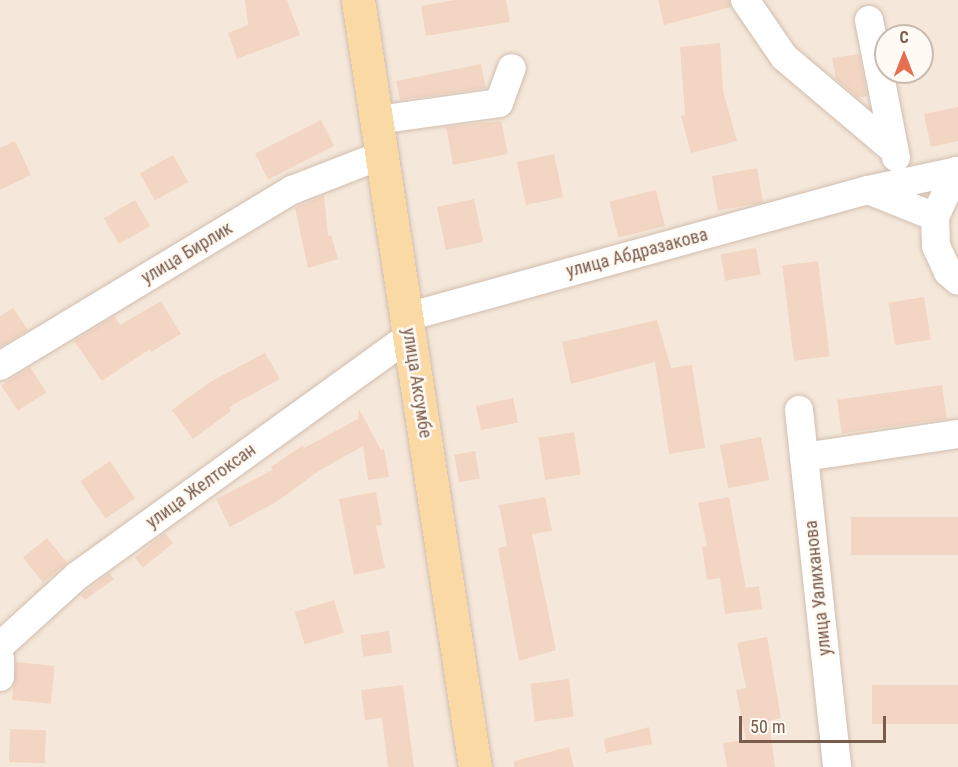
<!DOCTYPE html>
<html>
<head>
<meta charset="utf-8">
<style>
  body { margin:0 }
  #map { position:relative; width:958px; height:767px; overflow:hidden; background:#fdf6ec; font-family:"Roboto Condensed",sans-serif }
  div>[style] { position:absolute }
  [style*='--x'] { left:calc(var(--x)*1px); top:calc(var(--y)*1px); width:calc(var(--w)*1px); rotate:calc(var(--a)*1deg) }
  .residential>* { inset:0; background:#f5e8da }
  .building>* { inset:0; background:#f3d5c3; transform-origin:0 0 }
  .roads { filter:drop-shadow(0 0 2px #d1beb0) drop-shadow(0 0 2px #d1beb0) }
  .minor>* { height:28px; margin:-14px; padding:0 14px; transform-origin:14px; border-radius:14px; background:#fff }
  .major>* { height:33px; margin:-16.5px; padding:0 16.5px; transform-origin:16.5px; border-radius:16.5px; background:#fbd9a5 }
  span { translate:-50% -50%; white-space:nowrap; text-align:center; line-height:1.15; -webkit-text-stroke:5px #fffaf3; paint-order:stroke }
  .street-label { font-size:18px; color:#7a5c4d }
  .north { position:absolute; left:874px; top:24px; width:60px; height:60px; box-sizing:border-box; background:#fffaf3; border:2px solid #cabbb1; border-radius:50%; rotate:0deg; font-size:16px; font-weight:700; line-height:24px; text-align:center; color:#7a5c4d }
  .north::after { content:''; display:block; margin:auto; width:21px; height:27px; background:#e76f51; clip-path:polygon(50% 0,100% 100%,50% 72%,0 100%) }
  .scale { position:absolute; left:739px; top:716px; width:147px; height:27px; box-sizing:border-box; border:3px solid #7a5c4d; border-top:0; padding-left:8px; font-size:18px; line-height:21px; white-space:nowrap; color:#7a5c4d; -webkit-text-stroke:4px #fffaf3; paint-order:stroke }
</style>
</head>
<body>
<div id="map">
  <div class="residential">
    <i style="clip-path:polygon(evenodd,0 0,958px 0,958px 767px,0 767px,0 0,886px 36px,922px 36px,922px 72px,886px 72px,886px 36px)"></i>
  </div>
  <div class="building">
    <i style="clip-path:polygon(245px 0,287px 0,300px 35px,237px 59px,228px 33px,248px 25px)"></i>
    <i style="clip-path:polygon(456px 0,506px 0,510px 22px,426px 36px,421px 6px)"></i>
    <i style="clip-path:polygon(658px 0,729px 0,731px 7px,664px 25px)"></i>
    <i style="clip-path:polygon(720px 43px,723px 91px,737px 141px,691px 153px,681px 116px,685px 115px,680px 47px)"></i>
    <i style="clip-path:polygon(859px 54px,867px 96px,858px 98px,836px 79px,832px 58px)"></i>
    <i style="clip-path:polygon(481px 64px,486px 88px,400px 100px,396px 81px)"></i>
    <i style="clip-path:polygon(958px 107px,958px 141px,931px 147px,924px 114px)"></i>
    <i style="left:321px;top:120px;width:29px;height:74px;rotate:63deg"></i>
    <i style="clip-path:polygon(501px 121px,508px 154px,453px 165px,446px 127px)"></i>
    <i style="clip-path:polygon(15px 141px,31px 175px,0 190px,0 148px)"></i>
    <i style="left:554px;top:154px;width:44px;height:38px;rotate:78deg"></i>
    <i style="left:173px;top:155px;width:31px;height:38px;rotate:61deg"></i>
    <i style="left:757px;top:168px;width:35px;height:46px;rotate:80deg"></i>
    <i style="left:656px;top:190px;width:37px;height:48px;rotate:76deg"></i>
    <i style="clip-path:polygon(324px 195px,328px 236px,331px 235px,338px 259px,308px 268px,295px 208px)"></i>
    <i style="left:474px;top:199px;width:44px;height:38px;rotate:78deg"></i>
    <i style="left:135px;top:200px;width:30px;height:36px;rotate:60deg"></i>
    <i style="left:756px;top:248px;width:27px;height:36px;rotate:80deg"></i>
    <i style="left:818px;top:261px;width:96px;height:36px;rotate:83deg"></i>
    <i style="left:924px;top:297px;width:43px;height:36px;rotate:81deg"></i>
    <i style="clip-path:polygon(161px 301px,181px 334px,151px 352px,150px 349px,102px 381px,74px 341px,114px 316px,120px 325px)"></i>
    <i style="clip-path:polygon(13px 308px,28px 330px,0 347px,0 316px)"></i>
    <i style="clip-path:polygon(657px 320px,671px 368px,692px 365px,705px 448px,669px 454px,655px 362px,571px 384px,562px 342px)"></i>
    <i style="clip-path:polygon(265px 353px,280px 379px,229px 407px,231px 411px,193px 439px,172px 410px,210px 382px)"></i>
    <i style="left:30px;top:367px;width:30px;height:34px;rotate:57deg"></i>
    <i style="left:942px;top:385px;width:34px;height:106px;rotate:82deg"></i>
    <i style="left:513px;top:398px;width:25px;height:38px;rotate:78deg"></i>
    <i style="clip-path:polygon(359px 409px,381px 450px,384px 449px,389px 477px,368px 480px,363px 446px,320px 470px,276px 502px,230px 527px,216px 499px,273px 470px,271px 467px,303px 445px,304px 448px,358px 419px)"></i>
    <i style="left:574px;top:432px;width:43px;height:36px;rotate:81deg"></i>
    <i style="left:761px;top:437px;width:44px;height:42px;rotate:79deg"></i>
    <i style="left:475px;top:451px;width:28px;height:21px;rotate:80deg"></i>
    <i style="left:110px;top:461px;width:45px;height:36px;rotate:56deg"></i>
    <i style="clip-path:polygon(376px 492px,382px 525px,376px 526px,385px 568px,354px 575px,339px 499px)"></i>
    <i style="clip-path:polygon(545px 497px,552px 531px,532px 534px,556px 650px,519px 661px,498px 548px,507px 546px,499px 505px)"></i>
    <i style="clip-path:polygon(729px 497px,746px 588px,759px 586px,762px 609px,725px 614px,720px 578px,707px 580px,702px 547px,707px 546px,698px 503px)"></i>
    <i style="left:958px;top:517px;width:38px;height:107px;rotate:90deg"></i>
    <i style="left:165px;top:533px;width:13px;height:39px;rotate:51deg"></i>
    <i style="left:47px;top:538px;width:32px;height:31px;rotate:51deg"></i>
    <i style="clip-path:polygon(109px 573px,114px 579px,85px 600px,81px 595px)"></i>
    <i style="left:334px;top:600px;width:34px;height:41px;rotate:73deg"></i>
    <i style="left:389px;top:631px;width:22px;height:29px;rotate:82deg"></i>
    <i style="clip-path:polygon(767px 637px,781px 718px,769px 721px,775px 767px,727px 767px,723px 743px,746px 740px,736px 690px,746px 688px,737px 643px)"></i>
    <i style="left:16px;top:662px;width:39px;height:38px;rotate:6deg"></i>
    <i style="left:569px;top:679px;width:38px;height:39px;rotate:83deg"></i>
    <i style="clip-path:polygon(403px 685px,414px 767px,388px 767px,382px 718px,365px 720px,361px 690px)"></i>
    <i style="left:958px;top:685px;width:39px;height:86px;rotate:90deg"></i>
    <i style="clip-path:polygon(649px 727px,652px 744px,606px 753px,604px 739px)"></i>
    <i style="left:10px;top:729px;width:36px;height:33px;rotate:2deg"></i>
    <i style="clip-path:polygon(569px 747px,574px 767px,514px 767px,514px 761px)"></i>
  </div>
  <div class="roads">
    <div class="minor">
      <i style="--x:745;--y:0;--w:69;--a:55.6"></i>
      <i style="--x:784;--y:57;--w:144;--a:40.2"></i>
      <i style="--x:869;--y:20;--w:140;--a:78.9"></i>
      <i style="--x:377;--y:120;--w:123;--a:-7.9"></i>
      <i style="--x:499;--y:103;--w:37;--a:-70"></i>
      <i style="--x:956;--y:171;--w:51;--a:114.5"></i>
      <i style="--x:935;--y:217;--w:29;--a:88"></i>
      <i style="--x:936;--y:246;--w:29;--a:65"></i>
      <i style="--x:948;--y:272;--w:13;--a:42"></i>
      <i style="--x:868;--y:190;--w:72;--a:21.9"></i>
      <i style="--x:407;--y:317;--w:478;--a:-15.4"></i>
      <i style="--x:868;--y:190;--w:92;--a:-11.9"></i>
      <i style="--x:0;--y:366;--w:341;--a:-31.1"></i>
      <i style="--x:292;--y:190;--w:97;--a:-21.3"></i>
      <i style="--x:799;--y:410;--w:359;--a:83.9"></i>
      <i style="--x:804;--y:457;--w:156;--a:-8.5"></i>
      <i style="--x:0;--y:646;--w:104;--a:-42.3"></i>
      <i style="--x:77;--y:576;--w:410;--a:-35.8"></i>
      <i style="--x:0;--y:659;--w:18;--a:90"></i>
    </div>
    <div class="major">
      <i style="--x:358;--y:0;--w:776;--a:81.33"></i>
    </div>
  </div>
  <div class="street-label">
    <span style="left:187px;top:253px;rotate:-31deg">улица Бирлик</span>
    <span style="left:637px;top:253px;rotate:-15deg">улица Абдразакова</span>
    <span style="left:417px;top:383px;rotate:81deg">улица Аксумбе</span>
    <span style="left:201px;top:486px;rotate:-36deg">улица Желтоксан</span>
    <span style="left:818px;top:588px;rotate:-96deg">улица Уалиханова</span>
  </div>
  <div class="north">С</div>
  <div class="scale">50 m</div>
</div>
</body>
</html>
